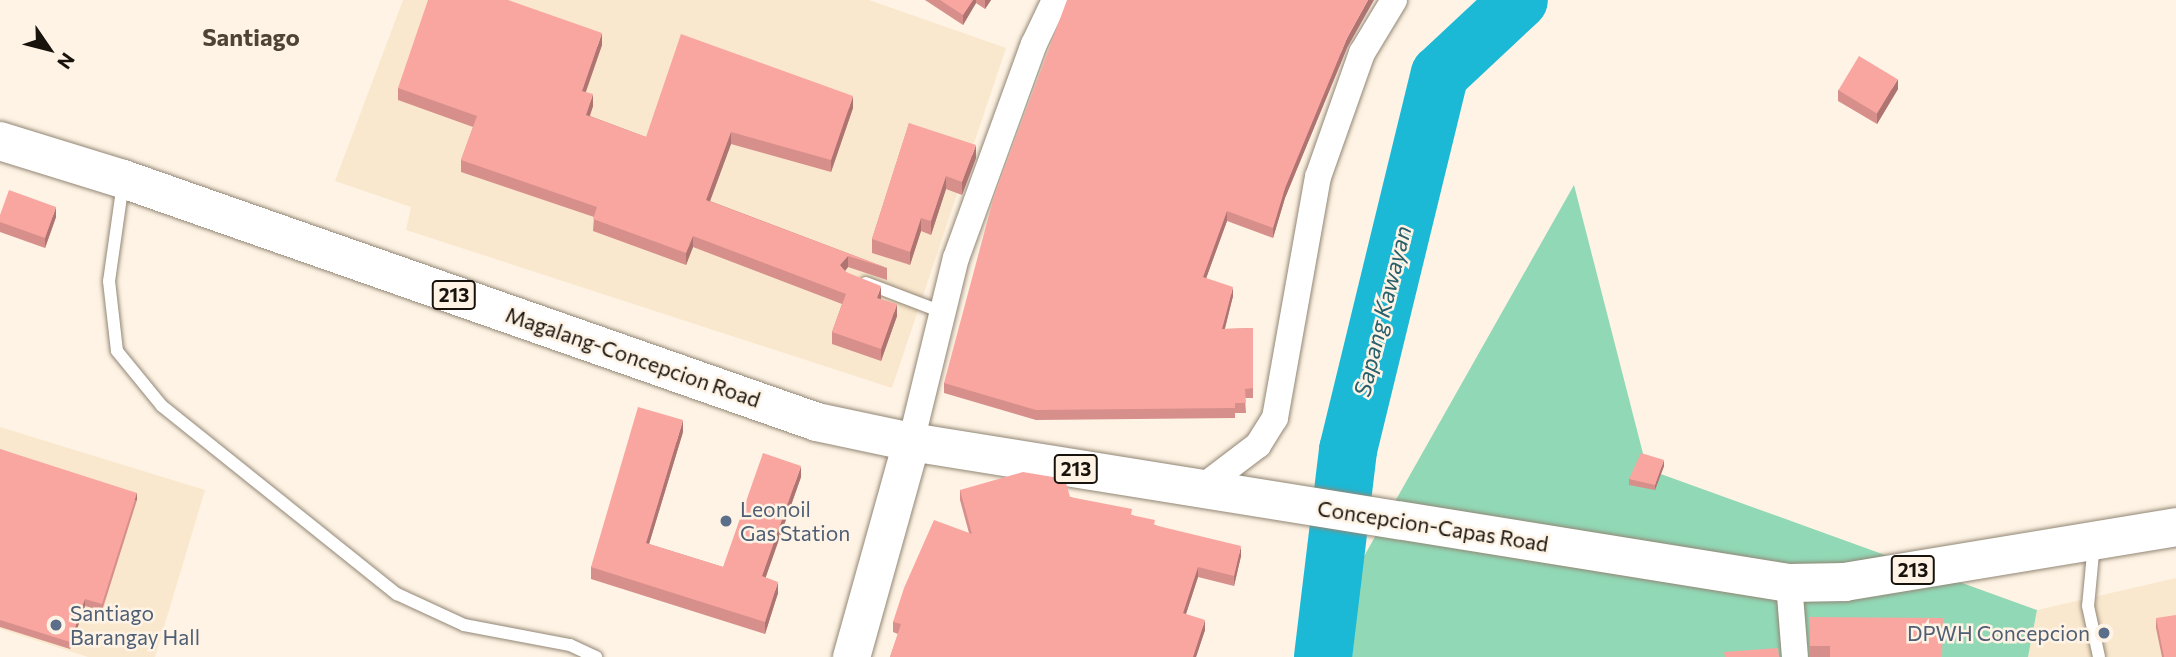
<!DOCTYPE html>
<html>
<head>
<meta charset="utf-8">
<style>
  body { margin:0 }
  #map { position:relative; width:2176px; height:657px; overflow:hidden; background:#fef3e4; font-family:Commissioner,sans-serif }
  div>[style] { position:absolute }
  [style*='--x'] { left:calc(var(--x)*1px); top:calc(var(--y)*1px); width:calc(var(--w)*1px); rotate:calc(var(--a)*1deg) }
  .built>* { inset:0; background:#fae8ce }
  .green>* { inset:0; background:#91d8b6 }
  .river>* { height:58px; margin:-29px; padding:0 29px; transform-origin:29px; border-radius:29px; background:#1bb9d6 }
  .roads { filter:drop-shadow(0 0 2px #928675) drop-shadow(0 0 2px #928675) }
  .lane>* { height:12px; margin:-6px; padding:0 6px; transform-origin:6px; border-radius:6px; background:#fff }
  .street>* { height:26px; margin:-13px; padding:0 13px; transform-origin:13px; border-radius:13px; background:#fff }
  .secondary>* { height:37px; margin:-18.5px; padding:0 18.5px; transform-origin:18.5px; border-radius:18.5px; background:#fff }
  .primary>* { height:38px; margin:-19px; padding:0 19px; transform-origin:19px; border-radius:19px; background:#fff }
  .wall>* { inset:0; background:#d68f8a }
  .shaded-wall>* { inset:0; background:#ae7471; transform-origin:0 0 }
  .building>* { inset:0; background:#f9a6a1; transform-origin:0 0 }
  .dots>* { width:19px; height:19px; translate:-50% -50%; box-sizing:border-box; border:4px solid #fef3e4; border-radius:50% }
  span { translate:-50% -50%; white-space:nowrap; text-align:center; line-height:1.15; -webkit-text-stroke:5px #fef3e4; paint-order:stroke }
  .shield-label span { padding:2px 5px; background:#fef3e4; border:2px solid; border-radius:5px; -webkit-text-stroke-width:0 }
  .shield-label { font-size:19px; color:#18130d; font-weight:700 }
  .street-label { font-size:21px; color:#18130d }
  .service-label { font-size:21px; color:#4e5e75 }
  .left { translate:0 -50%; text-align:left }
  .right { translate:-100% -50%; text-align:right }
  .water-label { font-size:23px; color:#275f6b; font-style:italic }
  .quarter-label { font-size:24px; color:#4e4334; font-weight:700 }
  .north { position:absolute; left:14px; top:14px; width:70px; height:70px; -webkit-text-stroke:5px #fef3e4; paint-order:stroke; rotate:125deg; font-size:19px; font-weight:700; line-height:28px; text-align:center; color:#18130d }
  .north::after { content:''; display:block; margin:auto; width:24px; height:32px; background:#18130d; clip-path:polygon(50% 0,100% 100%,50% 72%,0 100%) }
</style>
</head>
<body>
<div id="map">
  <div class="built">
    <i style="clip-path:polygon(403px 0,869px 0,1006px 48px,892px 388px,406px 230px,411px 207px,335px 181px)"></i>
    <i style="clip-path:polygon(0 427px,205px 490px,155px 657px,88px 657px,0 629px)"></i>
    <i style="clip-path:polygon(2176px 578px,2176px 657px,2028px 657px,2037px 610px)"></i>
  </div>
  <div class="green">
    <i style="clip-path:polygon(1574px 185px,1647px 469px,2037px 610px,2028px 657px,1307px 657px)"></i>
  </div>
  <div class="river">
    <i style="--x:1323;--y:657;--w:209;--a:-83.1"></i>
    <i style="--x:1348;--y:450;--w:387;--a:-76.3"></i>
    <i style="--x:1440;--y:74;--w:108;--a:-43.1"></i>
  </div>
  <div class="roads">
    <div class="lane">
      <i style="--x:123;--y:183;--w:99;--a:98.1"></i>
      <i style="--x:109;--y:281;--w:70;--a:83.5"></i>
      <i style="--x:117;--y:351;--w:71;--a:50.7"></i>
      <i style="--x:162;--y:406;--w:301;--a:38.7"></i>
      <i style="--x:397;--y:594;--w:74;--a:24.8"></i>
      <i style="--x:464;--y:625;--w:108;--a:10.7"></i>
      <i style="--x:570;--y:645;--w:29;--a:25"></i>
      <i style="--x:866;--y:283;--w:81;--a:20.9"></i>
      <i style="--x:2094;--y:543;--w:63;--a:95.4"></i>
      <i style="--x:2088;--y:606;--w:52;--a:77.8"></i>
    </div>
    <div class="street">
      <i style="--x:911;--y:442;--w:189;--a:-76.3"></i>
      <i style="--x:956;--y:258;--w:228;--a:-70"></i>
      <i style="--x:1034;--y:44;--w:49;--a:-64.5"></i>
      <i style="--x:1200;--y:489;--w:73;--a:-37.2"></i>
      <i style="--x:1258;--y:445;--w:32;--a:-58"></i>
      <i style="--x:1275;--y:418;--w:245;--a:-79.9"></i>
      <i style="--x:1318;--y:177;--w:132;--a:-70.5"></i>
      <i style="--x:1362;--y:53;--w:62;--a:-58.9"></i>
      <i style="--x:1789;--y:583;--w:74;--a:85.4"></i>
    </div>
    <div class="secondary">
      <i style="--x:851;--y:657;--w:223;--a:-74.4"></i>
    </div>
    <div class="primary">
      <i style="--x:0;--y:141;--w:129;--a:17.2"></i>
      <i style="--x:123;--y:179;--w:735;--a:19.3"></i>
      <i style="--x:817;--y:422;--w:96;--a:12"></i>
      <i style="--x:911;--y:442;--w:889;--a:9.12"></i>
      <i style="--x:1789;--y:583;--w:56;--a:-1"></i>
      <i style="--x:1845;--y:582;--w:336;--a:-9.4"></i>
    </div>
  </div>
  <div class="wall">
    <i style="clip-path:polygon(925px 0,991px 0,985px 9px,976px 3px,963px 25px)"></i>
    <i style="clip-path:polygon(602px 45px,586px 92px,593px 106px,590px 116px,646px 137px,853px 108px,831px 172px,731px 144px,710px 201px,887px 268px,887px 280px,848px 267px,845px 271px,881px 298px,881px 299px,897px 316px,881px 361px,832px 344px,832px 332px,842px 304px,693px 247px,686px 265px,593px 231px,594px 217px,461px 172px,461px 160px,473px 127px,398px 100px,398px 88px)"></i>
    <i style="clip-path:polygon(1347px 48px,1285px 198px,1273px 238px,1227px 221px,1206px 278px,1233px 296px,1225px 329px,1253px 328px,1253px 398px,1245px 398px,1246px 413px,1235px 413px,1235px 418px,1036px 420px,944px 393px,944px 383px)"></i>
    <i style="clip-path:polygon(1898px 89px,1877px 124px,1838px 101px,1838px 90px)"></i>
    <i style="clip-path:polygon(909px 123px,976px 158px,962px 195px,946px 189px,931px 235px,921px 231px,910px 265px,872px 253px,872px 239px)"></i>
    <i style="clip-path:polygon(0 215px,56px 217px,45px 248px,0 232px)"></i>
    <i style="clip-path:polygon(683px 432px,649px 544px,723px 567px,801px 477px,765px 578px,778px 593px,765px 634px,591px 579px,591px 567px)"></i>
    <i style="clip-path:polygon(0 449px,137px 500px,102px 611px,85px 606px,70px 649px,0 627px)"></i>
    <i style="clip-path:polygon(1664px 466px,1655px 490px,1629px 485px,1629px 479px)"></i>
    <i style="clip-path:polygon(960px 490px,1070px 497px,1132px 515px,1155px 525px,1241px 556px,1234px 586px,1198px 577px,1186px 614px,1205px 630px,1196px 657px,890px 657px,898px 634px,893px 632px,893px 622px,969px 533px,960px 500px)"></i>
    <i style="clip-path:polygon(1809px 617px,1942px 657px,1810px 657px)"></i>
    <i style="clip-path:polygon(2156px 618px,2176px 657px,2162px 657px,2156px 628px)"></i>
  </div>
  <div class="shaded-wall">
    <i style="clip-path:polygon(973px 0,976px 0,976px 3px,963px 25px,963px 15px)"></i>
    <i style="clip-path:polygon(985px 0,991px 0,985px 9px)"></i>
    <i style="clip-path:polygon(1368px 0,1374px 0,1347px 48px,1285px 198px,1273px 238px,1273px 228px,1285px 188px,1347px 38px)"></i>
    <i style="clip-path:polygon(602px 33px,602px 45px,582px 102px,582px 91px)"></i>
    <i style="clip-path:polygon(1898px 79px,1898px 89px,1877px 124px,1877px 113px)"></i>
    <i style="clip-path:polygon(593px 94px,593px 106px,586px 126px,586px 115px)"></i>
    <i style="clip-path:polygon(853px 96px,853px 108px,831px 172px,831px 160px)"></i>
    <i style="clip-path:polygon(731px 132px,731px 144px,706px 212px,706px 200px)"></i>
    <i style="clip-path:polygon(976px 145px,976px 158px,962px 195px,962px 182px)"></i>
    <i style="clip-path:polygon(946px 176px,946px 189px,931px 235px,931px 221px)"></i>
    <i style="clip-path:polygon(56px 207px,56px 217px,45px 248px,45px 238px)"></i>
    <i style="clip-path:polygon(1227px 211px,1227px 221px,1203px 287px,1203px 277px)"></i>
    <i style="clip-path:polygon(921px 218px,921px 231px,910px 265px,910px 252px)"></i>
    <i style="clip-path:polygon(693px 236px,693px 247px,686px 265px,686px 253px)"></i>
    <i style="clip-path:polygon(848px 256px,848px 267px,840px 277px,840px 265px)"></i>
    <i style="clip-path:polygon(881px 286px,881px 298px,877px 310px,877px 298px)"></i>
    <i style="clip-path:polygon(1233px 287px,1233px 296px,1222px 339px,1222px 329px)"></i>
    <i style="clip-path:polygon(897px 304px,897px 316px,881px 361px,881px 349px)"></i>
    <i style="clip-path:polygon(683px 420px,683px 432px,646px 554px,646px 543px)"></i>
    <i style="clip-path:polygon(1664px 460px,1664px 466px,1655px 490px,1655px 485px)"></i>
    <i style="clip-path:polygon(801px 466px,801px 477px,762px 588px,762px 576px)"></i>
    <i style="left:137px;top:493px;width:7px;height:116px;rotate:90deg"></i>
    <i style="clip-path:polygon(1241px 546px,1241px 556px,1234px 586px,1234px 576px)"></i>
    <i style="clip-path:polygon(1198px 567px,1198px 577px,1183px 623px,1183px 613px)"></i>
    <i style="clip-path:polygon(778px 582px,778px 593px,765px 634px,765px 622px)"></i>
    <i style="clip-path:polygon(85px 599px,85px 606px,70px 649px,70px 642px)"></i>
    <i style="clip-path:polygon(1205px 620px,1205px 630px,1196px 657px,1193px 657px)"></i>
  </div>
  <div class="building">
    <i style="clip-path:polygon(428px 0,508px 0,602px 33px,582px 91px,593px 94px,586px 115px,646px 137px,681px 34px,853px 96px,831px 160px,731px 132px,706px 200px,887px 268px,848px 256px,840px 265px,846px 272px,881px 286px,877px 298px,897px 304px,881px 349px,832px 332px,846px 294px,693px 236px,686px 253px,593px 219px,597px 207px,461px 160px,477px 116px,398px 88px)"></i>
    <i style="clip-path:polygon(940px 0,973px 0,963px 15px)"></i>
    <i style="clip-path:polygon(1067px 0,1368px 0,1347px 38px,1285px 188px,1273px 228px,1227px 211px,1203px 277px,1233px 287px,1222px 329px,1253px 328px,1253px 388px,1245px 389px,1246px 403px,1235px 403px,1235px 408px,1036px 410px,944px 383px,994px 196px)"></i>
    <i style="left:1859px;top:56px;width:45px;height:40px;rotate:31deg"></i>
    <i style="clip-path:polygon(909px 123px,976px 145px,962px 182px,946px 176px,931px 221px,921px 218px,910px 252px,872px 239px)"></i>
    <i style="clip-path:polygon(9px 190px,56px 207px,45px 238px,0 222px,0 215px)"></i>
    <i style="clip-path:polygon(638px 407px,683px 420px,646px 543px,723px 567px,763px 453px,801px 466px,762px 576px,778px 582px,765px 622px,591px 567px)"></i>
    <i style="clip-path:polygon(0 449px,137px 493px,102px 604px,85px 599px,70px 642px,0 620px)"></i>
    <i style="clip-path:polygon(1641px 453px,1664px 460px,1655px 485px,1629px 479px)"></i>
    <i style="clip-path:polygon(1023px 472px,1065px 479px,1070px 497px,1132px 509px,1131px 515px,1155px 520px,1154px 525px,1241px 546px,1234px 576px,1198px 567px,1183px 613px,1205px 620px,1193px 657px,890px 657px,901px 624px,893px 622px,904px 588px,934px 520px,972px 534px,960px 490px)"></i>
    <i style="clip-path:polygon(2176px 615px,2176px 657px,2164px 657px,2156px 618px)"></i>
    <i style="clip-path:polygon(1809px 617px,1943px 618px,1942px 657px,1830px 657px,1830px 646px,1810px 646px)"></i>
    <i style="clip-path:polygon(1778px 648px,1779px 657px,1725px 657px,1724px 652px)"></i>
  </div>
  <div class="dots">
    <i style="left:726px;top:521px;background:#5c6f8a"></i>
    <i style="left:56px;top:625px;background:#5c6f8a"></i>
    <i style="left:2104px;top:633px;background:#5c6f8a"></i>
  </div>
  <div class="shield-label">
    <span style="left:454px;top:295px">213</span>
    <span style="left:1076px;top:469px">213</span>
    <span style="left:1913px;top:570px">213</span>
  </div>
  <div class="street-label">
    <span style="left:633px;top:357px;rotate:19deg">Magalang-Concepcion Road</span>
    <span style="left:1433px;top:526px;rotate:9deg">Concepcion-Capas Road</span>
  </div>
  <div class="service-label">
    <span class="left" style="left:740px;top:521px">Leonoil<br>Gas Station</span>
    <span class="left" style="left:70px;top:625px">Santiago<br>Barangay Hall</span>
    <span class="right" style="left:2090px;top:633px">DPWH Concepcion</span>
  </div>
  <div class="water-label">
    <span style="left:1382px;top:311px;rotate:-76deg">Sapang Kawayan</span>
  </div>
  <div class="quarter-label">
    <span style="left:251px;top:37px">Santiago</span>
  </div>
  <div class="north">N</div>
</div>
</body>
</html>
